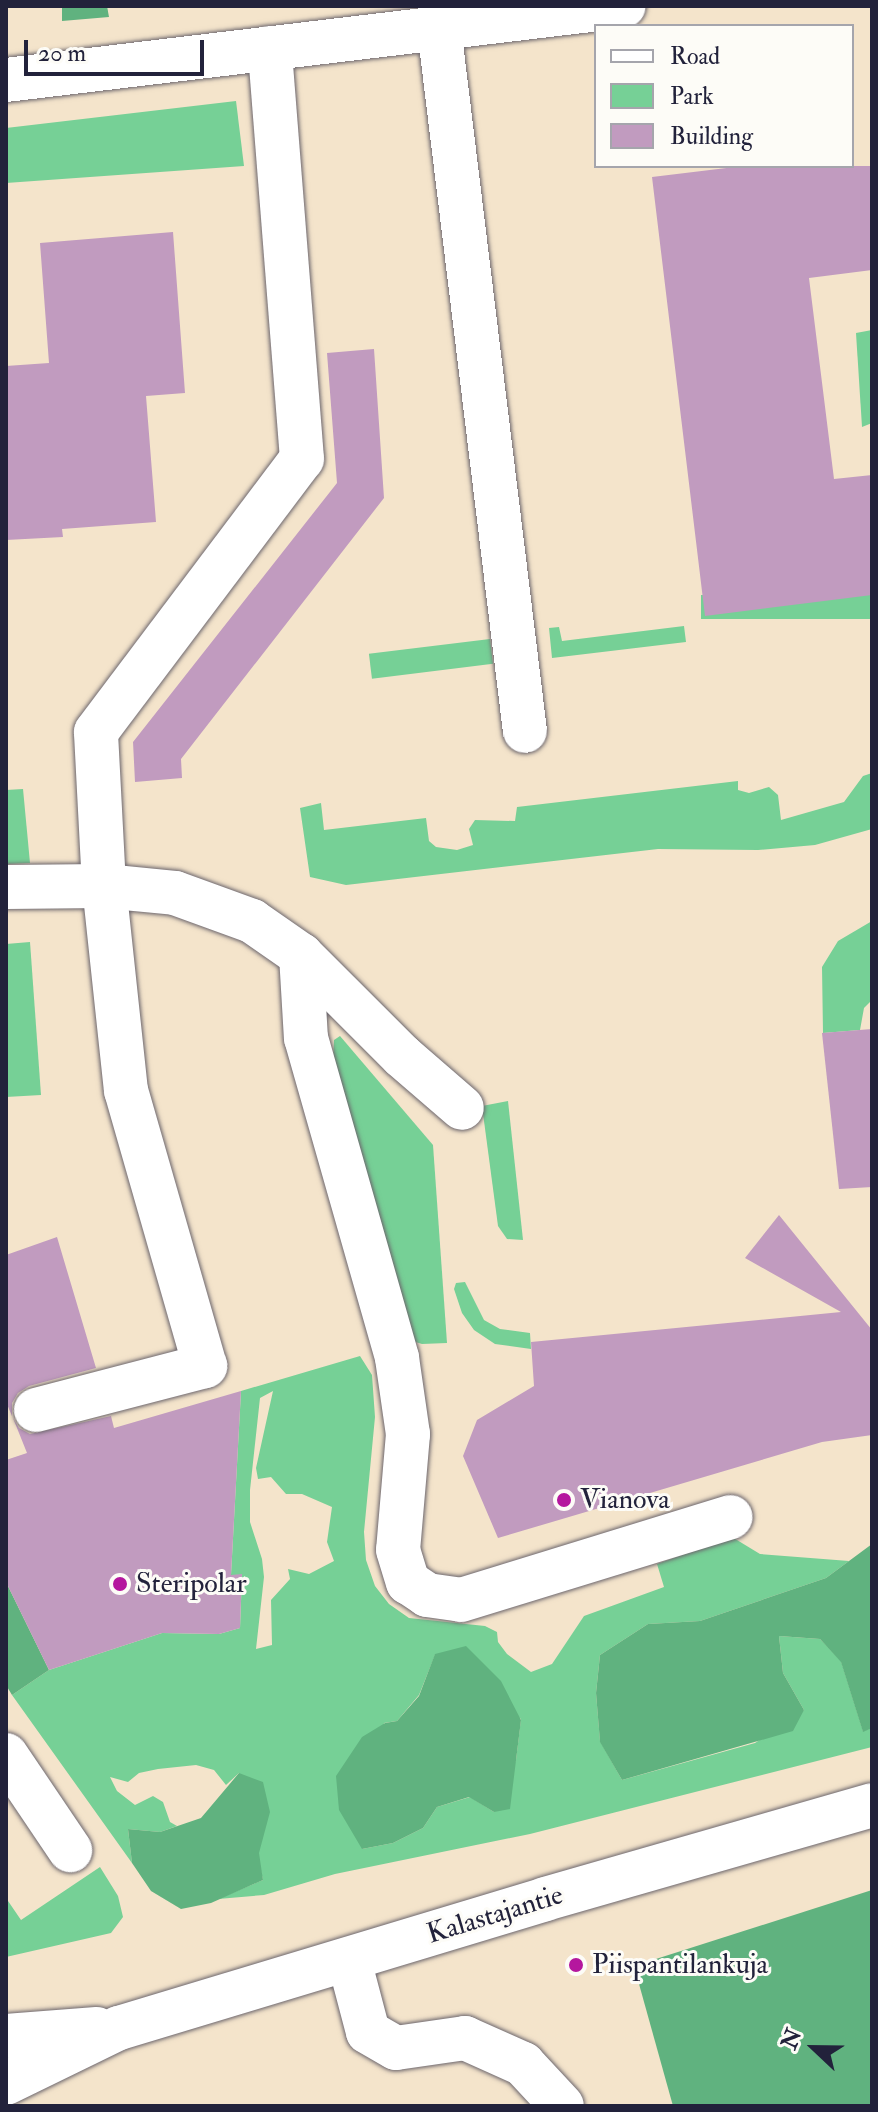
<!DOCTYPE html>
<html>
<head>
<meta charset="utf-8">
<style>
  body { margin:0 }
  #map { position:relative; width:878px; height:2112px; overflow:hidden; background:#f4e4cb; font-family:"IM FELL Double Pica",serif }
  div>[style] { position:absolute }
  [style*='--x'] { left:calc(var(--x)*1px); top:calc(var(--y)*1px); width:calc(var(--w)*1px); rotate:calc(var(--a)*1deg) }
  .green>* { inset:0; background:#76d096; transform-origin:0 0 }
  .forest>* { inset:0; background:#60b27f }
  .building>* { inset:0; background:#c19bbf }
  .roads { filter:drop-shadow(0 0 2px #6c666d) drop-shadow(0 0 2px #6c666d) }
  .minor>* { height:44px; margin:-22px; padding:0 22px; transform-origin:22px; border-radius:22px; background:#fff }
  .major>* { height:44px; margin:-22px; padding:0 22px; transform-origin:22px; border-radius:22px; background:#fff }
  .dots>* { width:22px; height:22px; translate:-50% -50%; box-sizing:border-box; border:4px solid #fdfcf7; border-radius:50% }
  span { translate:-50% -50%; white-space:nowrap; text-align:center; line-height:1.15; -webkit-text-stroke:6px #fdfcf7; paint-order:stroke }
  .poi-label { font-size:28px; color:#22223b }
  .left { translate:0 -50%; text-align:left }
  .street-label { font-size:28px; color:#22223b }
  .frame { position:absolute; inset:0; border:8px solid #22223b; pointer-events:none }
  .legend { position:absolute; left:594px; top:24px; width:260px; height:144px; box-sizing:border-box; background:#fdfcf7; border:2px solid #a5a5ac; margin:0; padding:10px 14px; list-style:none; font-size:24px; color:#22223b }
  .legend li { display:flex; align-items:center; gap:16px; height:40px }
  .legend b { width:40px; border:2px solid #a5a5ac }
  .north { position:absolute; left:774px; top:2008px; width:80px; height:80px; -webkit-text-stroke:6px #fdfcf7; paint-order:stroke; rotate:292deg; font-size:22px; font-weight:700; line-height:32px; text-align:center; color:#22223b }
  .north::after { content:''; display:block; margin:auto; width:28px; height:36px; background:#22223b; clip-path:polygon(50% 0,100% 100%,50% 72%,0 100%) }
  .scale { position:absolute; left:24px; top:40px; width:180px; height:36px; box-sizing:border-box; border:4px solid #22223b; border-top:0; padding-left:10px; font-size:24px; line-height:28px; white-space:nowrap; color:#22223b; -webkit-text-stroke:6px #fdfcf7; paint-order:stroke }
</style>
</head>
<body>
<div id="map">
  <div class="green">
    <i style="clip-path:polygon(236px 101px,244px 166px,6px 183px,6px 128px)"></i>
    <i style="clip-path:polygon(872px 330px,872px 423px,862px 427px,856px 333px)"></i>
    <i style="left:872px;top:595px;width:24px;height:171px;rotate:90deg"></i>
    <i style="clip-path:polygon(684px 626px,686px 642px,552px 658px,549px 628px,559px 627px,562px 641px)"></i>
    <i style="left:490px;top:639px;width:25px;height:122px;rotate:83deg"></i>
    <i style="clip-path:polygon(872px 773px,872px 829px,815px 845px,758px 850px,658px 849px,346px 885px,310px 877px,300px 808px,321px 803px,324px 830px,426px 818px,429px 841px,436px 847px,457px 850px,473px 845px,469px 829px,475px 820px,515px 821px,517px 807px,738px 781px,738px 790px,749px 793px,769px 787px,778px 795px,781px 820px,844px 802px,863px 776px)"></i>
    <i style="clip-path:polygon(23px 789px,30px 863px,6px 864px,6px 790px)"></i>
    <i style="clip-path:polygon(872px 921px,872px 1000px,864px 1008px,860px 1030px,823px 1033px,822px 967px,838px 941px)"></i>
    <i style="clip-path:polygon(30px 942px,41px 1095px,6px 1097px,6px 944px)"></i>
    <i style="clip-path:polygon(340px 1036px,433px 1145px,447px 1343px,422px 1344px,409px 1340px,333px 1062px,334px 1040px)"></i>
    <i style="clip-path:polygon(508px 1101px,523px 1240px,507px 1239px,498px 1226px,482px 1106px)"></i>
    <i style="clip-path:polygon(465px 1282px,484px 1320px,500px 1329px,530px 1333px,531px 1349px,495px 1344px,474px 1330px,462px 1313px,454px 1289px,456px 1283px)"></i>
    <i style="clip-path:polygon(evenodd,360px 1356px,372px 1375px,375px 1417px,364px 1532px,366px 1560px,375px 1586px,389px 1604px,409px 1618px,485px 1626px,497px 1632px,498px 1642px,507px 1654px,531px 1672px,552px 1664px,584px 1616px,664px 1587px,657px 1564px,732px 1537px,760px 1554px,849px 1561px,826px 1578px,700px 1621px,648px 1624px,600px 1655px,596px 1693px,600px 1741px,622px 1780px,755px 1743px,804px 1710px,783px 1673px,779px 1636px,820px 1639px,841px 1661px,863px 1731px,872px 1728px,872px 1747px,530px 1834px,335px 1874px,264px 1895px,218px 1899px,263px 1880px,239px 1773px,226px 1785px,214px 1770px,196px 1765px,158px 1769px,139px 1773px,128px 1782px,110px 1777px,117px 1791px,135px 1805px,153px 1796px,163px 1802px,170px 1822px,177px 1826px,160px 1832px,128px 1829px,132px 1863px,12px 1695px,49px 1670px,162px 1633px,219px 1634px,240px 1628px,242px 1575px,231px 1575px,241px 1391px,360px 1356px,273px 1391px,256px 1468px,258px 1479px,271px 1477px,286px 1494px,302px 1494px,332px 1507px,327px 1542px,334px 1561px,309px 1574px,288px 1569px,290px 1579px,271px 1600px,272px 1645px,256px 1649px,264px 1577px,262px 1559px,250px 1522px,250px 1490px,260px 1398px,273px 1391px,360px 1356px,435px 1655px,521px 1719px,516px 1760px,494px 1812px,470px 1797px,437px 1807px,423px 1828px,393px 1843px,362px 1849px,384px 1723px,397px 1721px,419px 1695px,435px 1655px)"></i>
    <i style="clip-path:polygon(100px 1867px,118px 1896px,123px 1917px,111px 1933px,6px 1957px,6px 1898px,21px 1920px)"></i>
  </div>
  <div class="forest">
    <i style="clip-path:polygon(62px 6px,107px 6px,109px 17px,62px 21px)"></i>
    <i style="clip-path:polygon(872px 1544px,872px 1728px,863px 1732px,841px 1662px,820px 1639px,779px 1636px,783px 1673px,804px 1710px,793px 1731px,622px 1780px,600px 1742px,596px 1693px,600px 1655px,648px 1624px,700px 1621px,826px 1578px)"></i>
    <i style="clip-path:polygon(6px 1582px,49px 1670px,12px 1695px,6px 1685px)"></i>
    <i style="clip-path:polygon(466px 1646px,501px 1681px,521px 1720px,510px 1809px,494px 1812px,469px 1797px,437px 1807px,423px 1828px,393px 1843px,362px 1849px,339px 1810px,336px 1776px,362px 1737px,385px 1723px,397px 1721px,419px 1696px,435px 1654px)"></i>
    <i style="clip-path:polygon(239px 1773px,263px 1782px,270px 1812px,259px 1853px,263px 1880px,211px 1903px,181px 1909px,151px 1891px,132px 1863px,128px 1829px,160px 1832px,201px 1818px)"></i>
    <i style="clip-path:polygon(872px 1890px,872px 2106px,673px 2106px,634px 1966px)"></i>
  </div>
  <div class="building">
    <i style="clip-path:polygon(743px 166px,872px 166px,872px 270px,809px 278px,834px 479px,872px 475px,872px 595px,705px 616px,652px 177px)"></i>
    <i style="clip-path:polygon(173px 232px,185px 393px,146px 396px,156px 522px,62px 529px,63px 537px,6px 540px,6px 366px,49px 363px,40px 243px)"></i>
    <i style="clip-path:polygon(374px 349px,384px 498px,181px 759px,182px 778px,135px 782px,133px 742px,337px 483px,327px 353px)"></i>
    <i style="clip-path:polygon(872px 1029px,872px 1187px,839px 1189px,822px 1033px)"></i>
    <i style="clip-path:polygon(779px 1215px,872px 1330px,872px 1435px,822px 1442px,498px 1538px,463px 1456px,477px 1420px,534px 1386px,531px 1342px,841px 1312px,745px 1258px)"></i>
    <i style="clip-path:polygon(57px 1237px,96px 1368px,29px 1386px,18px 1393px,12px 1403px,12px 1416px,6px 1402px,6px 1255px)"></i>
    <i style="clip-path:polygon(241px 1391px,231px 1575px,242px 1574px,240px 1628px,219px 1634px,162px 1633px,49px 1670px,6px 1582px,6px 1460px,27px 1453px,13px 1418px,19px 1428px,30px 1434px,111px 1416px,114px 1428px)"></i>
  </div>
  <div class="roads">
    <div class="minor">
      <i style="--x:439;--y:28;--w:708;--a:83.03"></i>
      <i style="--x:6;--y:80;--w:622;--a:-6.83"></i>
      <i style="--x:6;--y:887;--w:98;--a:-0.6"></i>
      <i style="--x:104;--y:886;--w:71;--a:5.6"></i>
      <i style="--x:175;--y:893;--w:82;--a:20"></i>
      <i style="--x:252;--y:921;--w:60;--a:34.8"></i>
      <i style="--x:301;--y:955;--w:143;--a:45"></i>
      <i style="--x:402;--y:1056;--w:79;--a:40.9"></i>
      <i style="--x:301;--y:955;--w:83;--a:86.6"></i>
      <i style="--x:306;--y:1038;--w:333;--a:74.1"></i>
      <i style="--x:397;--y:1358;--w:77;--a:81.8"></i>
      <i style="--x:408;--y:1434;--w:116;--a:94.9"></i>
      <i style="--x:398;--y:1550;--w:34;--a:73"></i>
      <i style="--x:408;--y:1582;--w:23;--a:34"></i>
      <i style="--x:427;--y:1595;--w:34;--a:8"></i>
      <i style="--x:461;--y:1600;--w:282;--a:-17.1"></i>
      <i style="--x:36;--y:1410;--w:175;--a:-14.6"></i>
      <i style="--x:205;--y:1366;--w:286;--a:-106"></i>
      <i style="--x:126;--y:1091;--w:206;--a:-96.1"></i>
      <i style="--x:104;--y:886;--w:154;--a:-93"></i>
      <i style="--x:96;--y:732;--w:342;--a:-53"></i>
      <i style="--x:302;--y:459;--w:412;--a:-94.5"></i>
      <i style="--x:6;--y:1755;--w:115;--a:56"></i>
      <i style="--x:349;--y:1960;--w:74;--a:75.2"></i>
      <i style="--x:368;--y:2032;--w:32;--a:30"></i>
      <i style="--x:396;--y:2048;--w:70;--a:-8.2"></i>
      <i style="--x:465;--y:2038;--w:64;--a:24.1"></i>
      <i style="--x:523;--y:2064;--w:57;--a:47.1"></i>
    </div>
    <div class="major">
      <i style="--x:6;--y:2036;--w:91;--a:-4.4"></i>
      <i style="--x:6;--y:2083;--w:126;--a:-26"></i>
      <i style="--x:119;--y:2028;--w:445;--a:-16.8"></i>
      <i style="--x:545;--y:1899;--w:340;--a:-16"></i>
    </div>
  </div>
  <div class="dots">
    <i style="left:564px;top:1500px;background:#b5179e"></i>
    <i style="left:120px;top:1584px;background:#b5179e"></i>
    <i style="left:576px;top:1965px;background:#b5179e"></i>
  </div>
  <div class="poi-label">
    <span class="left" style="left:580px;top:1500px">Vianova</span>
    <span class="left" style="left:136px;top:1584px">Steripolar</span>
    <span class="left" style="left:592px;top:1965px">Piispantilankuja</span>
  </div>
  <div class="street-label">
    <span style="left:495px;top:1915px;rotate:-17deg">Kalastajantie</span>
  </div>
  <div class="frame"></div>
  <ul class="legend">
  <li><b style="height:10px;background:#fff"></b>Road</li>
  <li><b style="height:22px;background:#76d096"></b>Park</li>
  <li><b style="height:22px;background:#c19bbf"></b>Building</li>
  </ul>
  <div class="north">N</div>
  <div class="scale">20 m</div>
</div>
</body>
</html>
